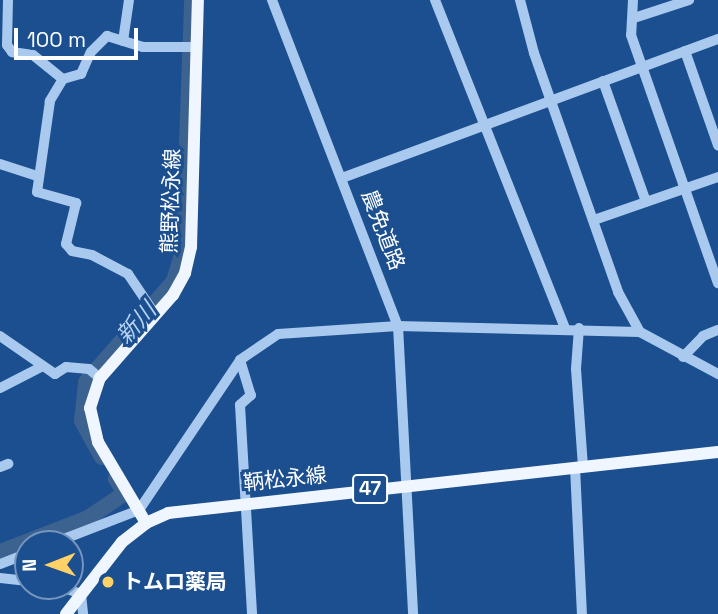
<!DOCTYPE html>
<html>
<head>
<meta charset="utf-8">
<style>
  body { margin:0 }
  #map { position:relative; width:718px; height:614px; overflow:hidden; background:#1b4f8f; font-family:"Space Grotesk","Noto Sans JP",sans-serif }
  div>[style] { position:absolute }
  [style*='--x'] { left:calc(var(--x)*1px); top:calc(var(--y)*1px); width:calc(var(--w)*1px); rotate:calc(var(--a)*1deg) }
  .river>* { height:16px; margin:-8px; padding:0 8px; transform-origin:8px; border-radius:8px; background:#3c6290 }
  .minor>* { height:10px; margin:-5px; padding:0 5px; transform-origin:5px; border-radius:5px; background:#a9c9ee }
  .major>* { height:12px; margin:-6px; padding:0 6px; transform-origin:6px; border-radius:6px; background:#f0f6ff }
  .dots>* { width:19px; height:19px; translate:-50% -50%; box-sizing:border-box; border:4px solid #1b4f8f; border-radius:50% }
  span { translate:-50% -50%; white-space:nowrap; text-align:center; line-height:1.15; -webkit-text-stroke:6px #1b4f8f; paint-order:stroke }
  .shield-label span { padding:2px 5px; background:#1b4f8f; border:2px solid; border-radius:5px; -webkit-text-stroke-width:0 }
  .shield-label { font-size:19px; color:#fff; font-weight:700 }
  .street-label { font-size:21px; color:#fff }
  .poi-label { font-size:21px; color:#fff; font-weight:700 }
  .left { translate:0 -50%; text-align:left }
  .water-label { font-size:23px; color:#b5d3f5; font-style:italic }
  .north { position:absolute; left:14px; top:530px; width:70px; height:70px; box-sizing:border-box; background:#1b4f8f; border:2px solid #7695bc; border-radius:50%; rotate:269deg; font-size:19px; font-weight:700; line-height:28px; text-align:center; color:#fff }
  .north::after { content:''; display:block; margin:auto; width:24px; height:32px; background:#ffd166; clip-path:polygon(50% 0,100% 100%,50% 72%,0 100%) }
  .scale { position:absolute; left:14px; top:28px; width:124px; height:32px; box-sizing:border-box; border:4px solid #fff; border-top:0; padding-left:9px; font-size:21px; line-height:24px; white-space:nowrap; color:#fff; -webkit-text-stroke:5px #1b4f8f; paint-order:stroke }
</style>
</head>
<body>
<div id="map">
  <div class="river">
    <i style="--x:102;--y:457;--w:41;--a:-119.1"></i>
    <i style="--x:82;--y:421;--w:39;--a:-84"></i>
    <i style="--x:86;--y:382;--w:134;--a:-48.9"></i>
    <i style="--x:174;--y:281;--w:31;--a:-73"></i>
    <i style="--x:183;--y:251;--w:251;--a:-87.9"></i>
    <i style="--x:0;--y:552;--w:94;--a:-21.1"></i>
    <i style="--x:88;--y:518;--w:45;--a:-34"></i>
    <i style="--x:125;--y:493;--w:17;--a:-123"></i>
  </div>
  <div class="minor">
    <i style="--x:8;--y:0;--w:45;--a:91.3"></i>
    <i style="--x:7;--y:45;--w:9;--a:54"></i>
    <i style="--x:12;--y:52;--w:21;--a:8"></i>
    <i style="--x:33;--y:55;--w:38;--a:39"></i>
    <i style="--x:63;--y:79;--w:26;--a:121"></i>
    <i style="--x:50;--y:101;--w:92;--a:98.1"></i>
    <i style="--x:37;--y:192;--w:41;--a:15.8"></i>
    <i style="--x:76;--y:203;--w:42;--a:103.7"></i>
    <i style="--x:66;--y:244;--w:9;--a:49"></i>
    <i style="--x:72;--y:251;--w:20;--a:11"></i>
    <i style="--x:92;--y:255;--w:41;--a:27.8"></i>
    <i style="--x:128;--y:274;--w:48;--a:56"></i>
    <i style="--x:272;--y:0;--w:350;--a:68.9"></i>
    <i style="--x:398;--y:326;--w:288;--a:87"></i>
    <i style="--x:435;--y:0;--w:353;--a:68.4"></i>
    <i style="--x:520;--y:0;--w:55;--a:75.2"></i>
    <i style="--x:534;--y:53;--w:253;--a:70.6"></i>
    <i style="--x:618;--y:292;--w:46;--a:61.2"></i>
    <i style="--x:633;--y:0;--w:35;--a:93"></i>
    <i style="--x:631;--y:35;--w:263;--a:70.7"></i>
    <i style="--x:634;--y:18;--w:58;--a:-18.1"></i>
    <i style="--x:123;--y:41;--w:41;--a:-81.7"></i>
    <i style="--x:685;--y:51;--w:100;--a:70.7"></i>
    <i style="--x:63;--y:79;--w:19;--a:-16"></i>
    <i style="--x:81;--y:74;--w:24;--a:-66"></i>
    <i style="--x:91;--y:52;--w:23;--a:-45"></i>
    <i style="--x:107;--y:36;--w:38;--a:17"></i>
    <i style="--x:143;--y:47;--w:53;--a:0"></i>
    <i style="--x:603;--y:81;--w:128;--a:70.4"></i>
    <i style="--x:0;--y:164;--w:39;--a:18"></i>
    <i style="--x:342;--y:178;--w:401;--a:-20.3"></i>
    <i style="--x:594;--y:220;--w:131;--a:-19.1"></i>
    <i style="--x:579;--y:328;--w:41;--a:94.2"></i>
    <i style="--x:576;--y:369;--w:97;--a:85.9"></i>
    <i style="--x:0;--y:336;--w:67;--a:34.6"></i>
    <i style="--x:55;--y:374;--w:13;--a:-32"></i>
    <i style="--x:66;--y:367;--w:23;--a:5"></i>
    <i style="--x:89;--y:369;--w:14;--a:39"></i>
    <i style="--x:683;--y:357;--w:29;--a:-46"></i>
    <i style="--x:703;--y:336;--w:16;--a:-22"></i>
    <i style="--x:240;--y:360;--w:37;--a:73"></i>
    <i style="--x:251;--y:395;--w:15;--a:138"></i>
    <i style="--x:240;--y:405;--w:209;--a:86.7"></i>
    <i style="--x:0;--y:388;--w:48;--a:-27.1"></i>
    <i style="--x:0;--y:467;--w:9;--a:-21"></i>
    <i style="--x:575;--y:467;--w:147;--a:87.3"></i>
    <i style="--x:51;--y:544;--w:94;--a:-21.1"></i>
    <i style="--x:139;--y:510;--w:181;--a:-56"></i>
    <i style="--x:240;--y:360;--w:46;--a:-34.4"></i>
    <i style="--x:278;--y:334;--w:120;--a:-3.8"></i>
    <i style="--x:398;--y:326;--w:242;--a:1.4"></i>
    <i style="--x:640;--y:332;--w:89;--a:28.3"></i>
    <i style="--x:0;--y:564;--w:30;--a:-21"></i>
    <i style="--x:0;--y:578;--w:28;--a:6"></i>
    <i style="--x:59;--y:586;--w:23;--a:20"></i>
    <i style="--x:81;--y:594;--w:20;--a:84"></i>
  </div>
  <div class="major">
    <i style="--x:146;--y:523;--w:94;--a:-120.7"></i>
    <i style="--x:98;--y:442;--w:35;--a:-103"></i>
    <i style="--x:90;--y:408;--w:32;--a:-72"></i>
    <i style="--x:100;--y:378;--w:111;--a:-48.7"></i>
    <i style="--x:173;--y:295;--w:25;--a:-61"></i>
    <i style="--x:185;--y:273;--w:27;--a:-77"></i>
    <i style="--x:191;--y:247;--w:247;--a:-88.4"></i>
    <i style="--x:66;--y:614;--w:91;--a:-52.1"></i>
    <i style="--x:122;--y:542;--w:31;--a:-38"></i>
    <i style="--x:146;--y:523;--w:24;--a:-24"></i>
    <i style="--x:168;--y:513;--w:553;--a:-6.33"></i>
  </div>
  <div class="dots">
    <i style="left:108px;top:582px;background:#ffd166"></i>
  </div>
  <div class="shield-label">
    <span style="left:370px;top:489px">47</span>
  </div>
  <div class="street-label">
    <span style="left:171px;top:201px;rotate:-88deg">熊野松永線</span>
    <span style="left:383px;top:230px;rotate:69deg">農免道路</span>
    <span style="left:285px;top:479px;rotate:-6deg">鞆松永線</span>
  </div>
  <div class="poi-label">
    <span class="left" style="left:122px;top:582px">トムロ薬局</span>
  </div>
  <div class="water-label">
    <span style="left:136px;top:323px;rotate:-48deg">新川</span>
  </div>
  <div class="north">N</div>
  <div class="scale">100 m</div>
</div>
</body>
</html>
